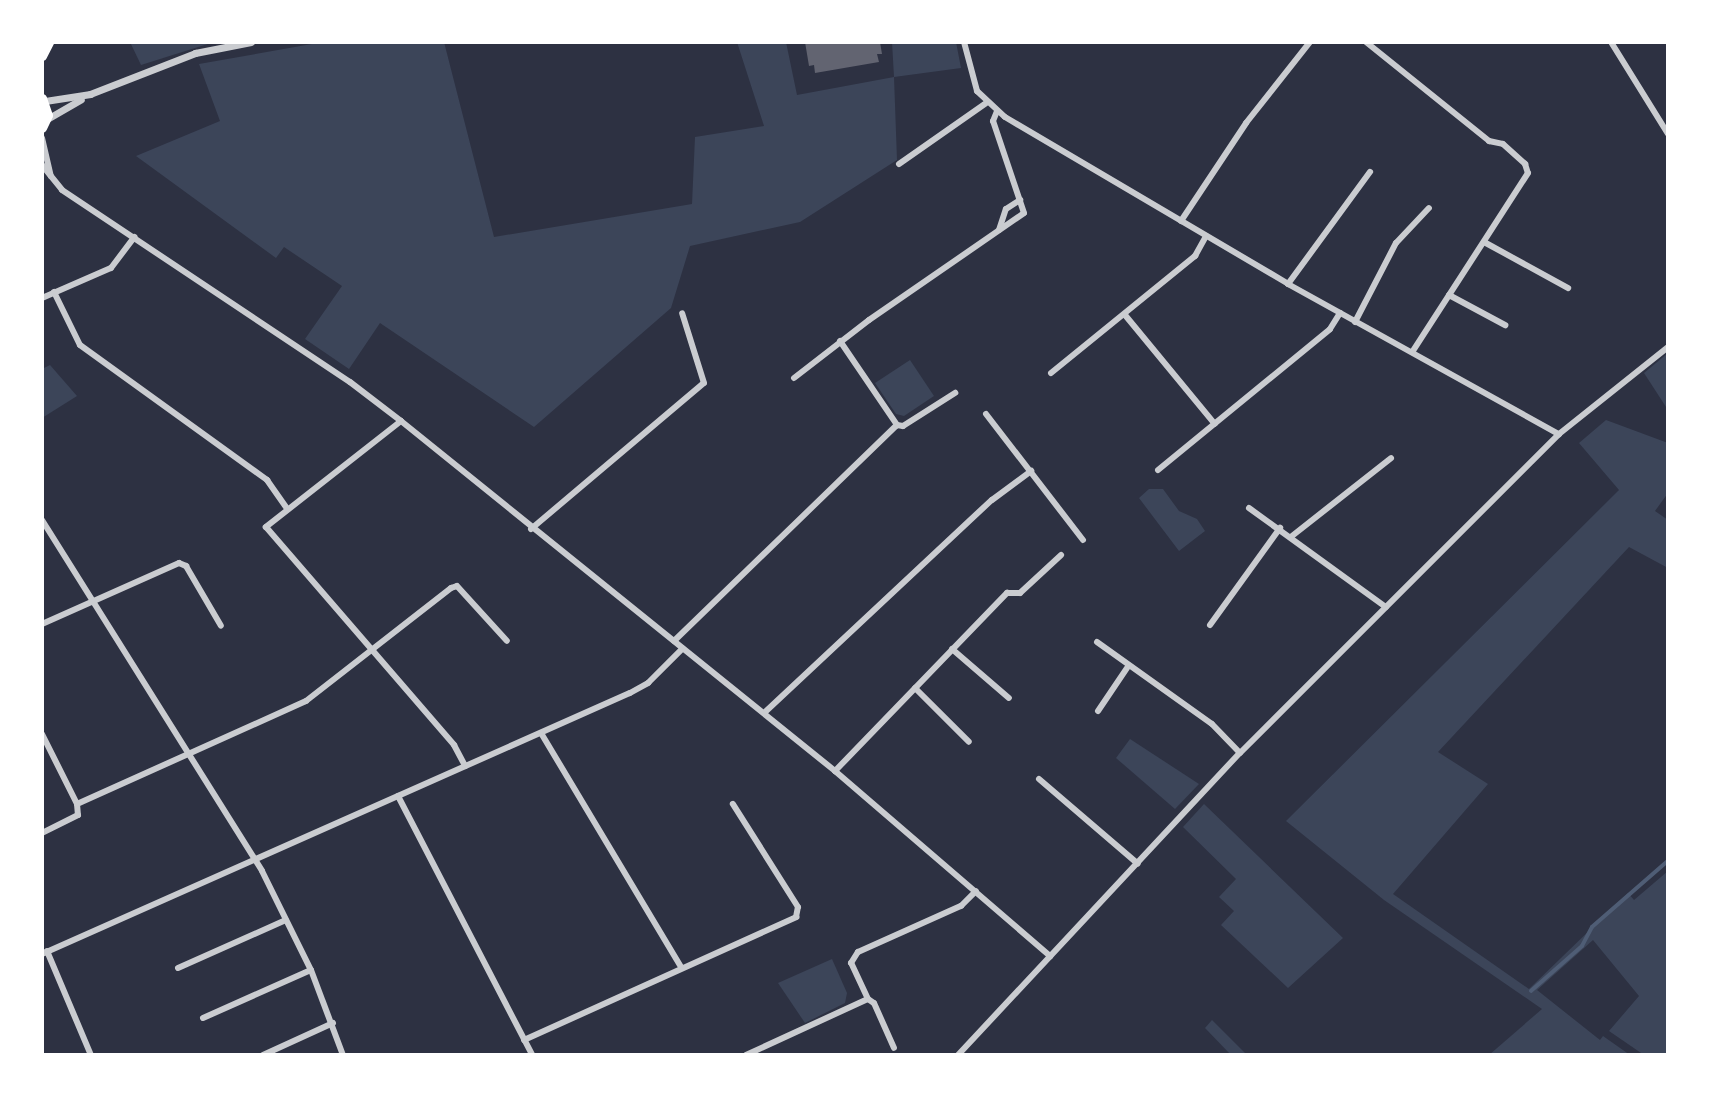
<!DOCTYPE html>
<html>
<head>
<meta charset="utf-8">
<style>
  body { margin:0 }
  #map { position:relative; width:1710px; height:1097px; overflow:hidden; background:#2d3142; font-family:"Noto Sans",sans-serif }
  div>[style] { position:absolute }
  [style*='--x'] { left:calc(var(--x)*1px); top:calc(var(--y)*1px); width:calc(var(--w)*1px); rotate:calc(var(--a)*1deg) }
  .green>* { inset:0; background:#3c4559 }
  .stream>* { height:3.5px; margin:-1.75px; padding:0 1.75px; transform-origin:1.75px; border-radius:1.75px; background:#4f5d75 }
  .building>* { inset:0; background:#626471 }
  .minor>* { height:6px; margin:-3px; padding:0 3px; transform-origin:3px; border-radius:3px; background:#caccd0 }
  .tertiary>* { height:7px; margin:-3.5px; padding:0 3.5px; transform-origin:3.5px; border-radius:3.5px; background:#caccd0 }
  .secondary>* { height:9px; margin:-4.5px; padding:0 4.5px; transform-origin:4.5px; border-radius:4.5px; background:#fff }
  span { translate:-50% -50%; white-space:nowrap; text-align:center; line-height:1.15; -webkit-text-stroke:5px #fff; paint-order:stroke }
  .frame { position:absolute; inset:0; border:44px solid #fff; pointer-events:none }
</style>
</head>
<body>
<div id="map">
  <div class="green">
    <i style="clip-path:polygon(130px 42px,214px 42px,141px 65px)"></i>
    <i style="clip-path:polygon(323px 42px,444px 42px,494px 237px,692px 204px,695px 137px,764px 126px,737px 42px,786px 42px,797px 95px,894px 77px,892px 42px,956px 42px,961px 68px,894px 77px,897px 160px,800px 222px,690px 246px,671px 308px,534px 427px,380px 323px,349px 369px,305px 339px,342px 286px,284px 247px,276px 258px,136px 156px,220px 121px,199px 64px)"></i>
    <i style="clip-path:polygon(1668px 353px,1668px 410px,1644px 373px)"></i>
    <i style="clip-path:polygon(910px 360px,934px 396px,904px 416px,896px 414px,875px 383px)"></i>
    <i style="clip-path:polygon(50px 365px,77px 396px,42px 418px,42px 369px)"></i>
    <i style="clip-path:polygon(1606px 420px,1668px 443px,1668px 493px,1655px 511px,1668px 520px,1668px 568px,1629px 547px,1438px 752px,1488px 784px,1393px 894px,1529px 989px,1628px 893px,1634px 900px,1668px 871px,1668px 1055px,1644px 1055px,1609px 1031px,1639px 996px,1593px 940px,1537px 990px,1600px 1040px,1603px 1036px,1630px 1055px,1489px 1055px,1542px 1009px,1384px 900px,1286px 821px,1619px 490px,1579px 443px)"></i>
    <i style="clip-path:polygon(1149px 489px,1163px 489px,1179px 511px,1197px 519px,1205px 531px,1179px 551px,1139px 498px)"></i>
    <i style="clip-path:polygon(1130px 739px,1199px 784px,1175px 809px,1116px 758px)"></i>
    <i style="clip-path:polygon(1204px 804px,1343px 938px,1288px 988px,1221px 925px,1234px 911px,1219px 897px,1236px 879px,1183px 827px)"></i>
    <i style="clip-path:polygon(832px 959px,847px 993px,845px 1003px,805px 1023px,778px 983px)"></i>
    <i style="clip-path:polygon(1212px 1020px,1247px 1055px,1231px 1055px,1205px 1028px)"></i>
  </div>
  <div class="stream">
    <i style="--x:1531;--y:991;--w:68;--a:-41.4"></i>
    <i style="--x:1582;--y:946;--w:21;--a:-62"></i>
    <i style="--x:1592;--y:927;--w:101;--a:-41"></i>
  </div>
  <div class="building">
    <i style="clip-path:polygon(805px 42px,880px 42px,882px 54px,877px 54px,879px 62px,815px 73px,814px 65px,809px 66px)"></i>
  </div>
  <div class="minor">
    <i style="--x:964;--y:42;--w:51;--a:75.1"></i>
    <i style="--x:977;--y:91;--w:38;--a:43"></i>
    <i style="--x:1005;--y:117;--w:329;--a:30.5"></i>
    <i style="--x:1288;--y:284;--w:310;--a:29"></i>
    <i style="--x:1366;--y:42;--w:158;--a:38.8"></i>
    <i style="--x:1489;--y:141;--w:14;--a:12"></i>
    <i style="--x:1503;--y:144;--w:30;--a:42"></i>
    <i style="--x:1525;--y:164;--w:9;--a:72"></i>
    <i style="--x:1528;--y:173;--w:213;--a:122.9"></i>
    <i style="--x:1611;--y:42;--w:108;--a:58.2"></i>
    <i style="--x:42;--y:138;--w:39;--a:77"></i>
    <i style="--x:899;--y:164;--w:106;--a:-35"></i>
    <i style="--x:42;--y:165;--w:32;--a:51"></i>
    <i style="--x:62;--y:190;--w:346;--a:33.7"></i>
    <i style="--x:350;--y:382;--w:64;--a:37.4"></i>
    <i style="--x:401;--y:421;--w:558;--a:38.88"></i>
    <i style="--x:835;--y:771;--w:284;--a:40.7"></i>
    <i style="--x:1181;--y:221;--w:118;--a:-56.4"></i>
    <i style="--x:1246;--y:123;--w:103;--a:-51.7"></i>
    <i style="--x:999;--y:230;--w:22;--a:-72"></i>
    <i style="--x:1006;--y:209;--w:17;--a:-33"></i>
    <i style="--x:1484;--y:242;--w:96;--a:28.7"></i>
    <i style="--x:1288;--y:284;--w:139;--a:-53.8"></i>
    <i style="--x:54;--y:292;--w:59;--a:63.9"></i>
    <i style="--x:80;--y:345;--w:231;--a:35.8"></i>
    <i style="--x:267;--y:480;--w:33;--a:55"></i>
    <i style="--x:1449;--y:295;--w:64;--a:28.2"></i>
    <i style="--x:42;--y:298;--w:75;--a:-23.5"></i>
    <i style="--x:111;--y:268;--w:39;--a:-53"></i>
    <i style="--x:1125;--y:315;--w:141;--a:50.5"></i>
    <i style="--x:1355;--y:322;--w:89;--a:-62.6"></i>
    <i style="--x:1396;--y:243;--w:48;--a:-46.7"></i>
    <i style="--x:840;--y:341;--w:102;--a:55.8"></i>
    <i style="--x:1051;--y:373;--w:186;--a:-39.1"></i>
    <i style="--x:1195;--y:256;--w:23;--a:-61"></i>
    <i style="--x:794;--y:378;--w:95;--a:-37.7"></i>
    <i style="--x:869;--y:320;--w:188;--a:-34.6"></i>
    <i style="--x:1024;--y:213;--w:97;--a:-108.6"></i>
    <i style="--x:993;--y:121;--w:11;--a:-68"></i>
    <i style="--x:986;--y:414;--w:159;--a:52.4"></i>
    <i style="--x:401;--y:421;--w:172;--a:141.9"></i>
    <i style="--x:266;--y:527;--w:288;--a:49.2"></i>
    <i style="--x:454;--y:745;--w:24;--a:62"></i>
    <i style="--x:1158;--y:470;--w:222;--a:-39.3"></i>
    <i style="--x:1330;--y:329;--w:19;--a:-58"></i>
    <i style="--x:1249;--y:508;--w:169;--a:35.9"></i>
    <i style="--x:42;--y:520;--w:414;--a:57.9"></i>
    <i style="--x:262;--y:871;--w:110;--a:63.7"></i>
    <i style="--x:311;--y:970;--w:91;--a:69.4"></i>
    <i style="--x:531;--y:529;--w:226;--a:-40.2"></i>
    <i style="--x:704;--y:383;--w:73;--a:-107.4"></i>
    <i style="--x:1292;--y:536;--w:126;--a:-38.2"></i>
    <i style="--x:42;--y:624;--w:150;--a:-24"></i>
    <i style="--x:179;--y:563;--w:8;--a:23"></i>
    <i style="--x:186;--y:566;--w:69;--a:59.7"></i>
    <i style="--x:1210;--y:625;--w:120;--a:-54.2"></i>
    <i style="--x:674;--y:641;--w:310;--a:-44.1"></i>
    <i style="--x:897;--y:425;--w:6;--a:9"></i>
    <i style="--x:903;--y:426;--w:62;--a:-32.4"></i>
    <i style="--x:1097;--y:642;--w:141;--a:35.5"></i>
    <i style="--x:1212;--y:724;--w:40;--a:46"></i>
    <i style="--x:952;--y:649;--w:75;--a:40.7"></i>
    <i style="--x:915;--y:688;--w:76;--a:45"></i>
    <i style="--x:1098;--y:711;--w:55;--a:-56"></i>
    <i style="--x:764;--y:713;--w:312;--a:-43.1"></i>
    <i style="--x:992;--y:500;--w:49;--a:-36.6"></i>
    <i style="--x:541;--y:733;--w:273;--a:59.1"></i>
    <i style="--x:42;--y:734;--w:78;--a:63.4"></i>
    <i style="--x:77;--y:804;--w:11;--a:85"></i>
    <i style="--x:78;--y:815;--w:40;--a:153.4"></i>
    <i style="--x:835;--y:771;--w:248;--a:-46"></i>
    <i style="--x:1007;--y:593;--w:13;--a:0"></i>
    <i style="--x:1020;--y:593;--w:56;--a:-42.8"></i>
    <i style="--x:1039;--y:779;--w:130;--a:40.6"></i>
    <i style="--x:398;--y:796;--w:292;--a:62.6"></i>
    <i style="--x:77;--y:804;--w:251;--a:-24.2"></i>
    <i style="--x:306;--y:701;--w:184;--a:-37.9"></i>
    <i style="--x:451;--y:588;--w:6;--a:-18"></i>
    <i style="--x:457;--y:586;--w:74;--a:47.7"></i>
    <i style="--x:47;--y:951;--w:113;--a:67.1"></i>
    <i style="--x:42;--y:954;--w:643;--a:-23.94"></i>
    <i style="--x:630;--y:693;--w:21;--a:-29"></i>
    <i style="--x:648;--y:683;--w:49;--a:-45"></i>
    <i style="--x:178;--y:968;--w:118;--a:-24"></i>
    <i style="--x:868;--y:999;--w:7;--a:34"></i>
    <i style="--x:874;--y:1003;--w:49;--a:66"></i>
    <i style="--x:203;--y:1018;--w:118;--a:-24"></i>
    <i style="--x:524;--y:1040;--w:299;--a:-24.3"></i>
    <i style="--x:796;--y:917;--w:10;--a:-79"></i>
    <i style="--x:798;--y:907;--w:122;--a:-122.3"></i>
    <i style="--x:263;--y:1055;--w:77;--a:-24.6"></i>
    <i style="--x:746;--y:1055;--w:134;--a:-24.7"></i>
    <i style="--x:868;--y:999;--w:40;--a:-115"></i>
    <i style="--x:851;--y:963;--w:13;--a:-58"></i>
    <i style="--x:858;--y:952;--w:113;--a:-24.1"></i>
    <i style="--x:961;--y:906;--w:21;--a:-45"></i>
    <i style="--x:958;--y:1055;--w:413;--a:-47"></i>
    <i style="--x:1240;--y:753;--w:451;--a:-45"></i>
    <i style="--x:1559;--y:434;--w:139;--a:-38.6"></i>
  </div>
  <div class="tertiary">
    <i style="--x:45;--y:101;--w:46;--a:-8.8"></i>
    <i style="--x:90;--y:94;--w:113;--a:-21.3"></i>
    <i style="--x:195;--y:53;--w:57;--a:-11.1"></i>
    <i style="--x:47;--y:119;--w:39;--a:-30"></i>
  </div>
  <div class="secondary">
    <i style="--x:42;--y:56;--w:16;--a:-63"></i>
    <i style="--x:42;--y:98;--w:18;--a:71"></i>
    <i style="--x:48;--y:115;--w:14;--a:115"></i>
  </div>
  <div class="frame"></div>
</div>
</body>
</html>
